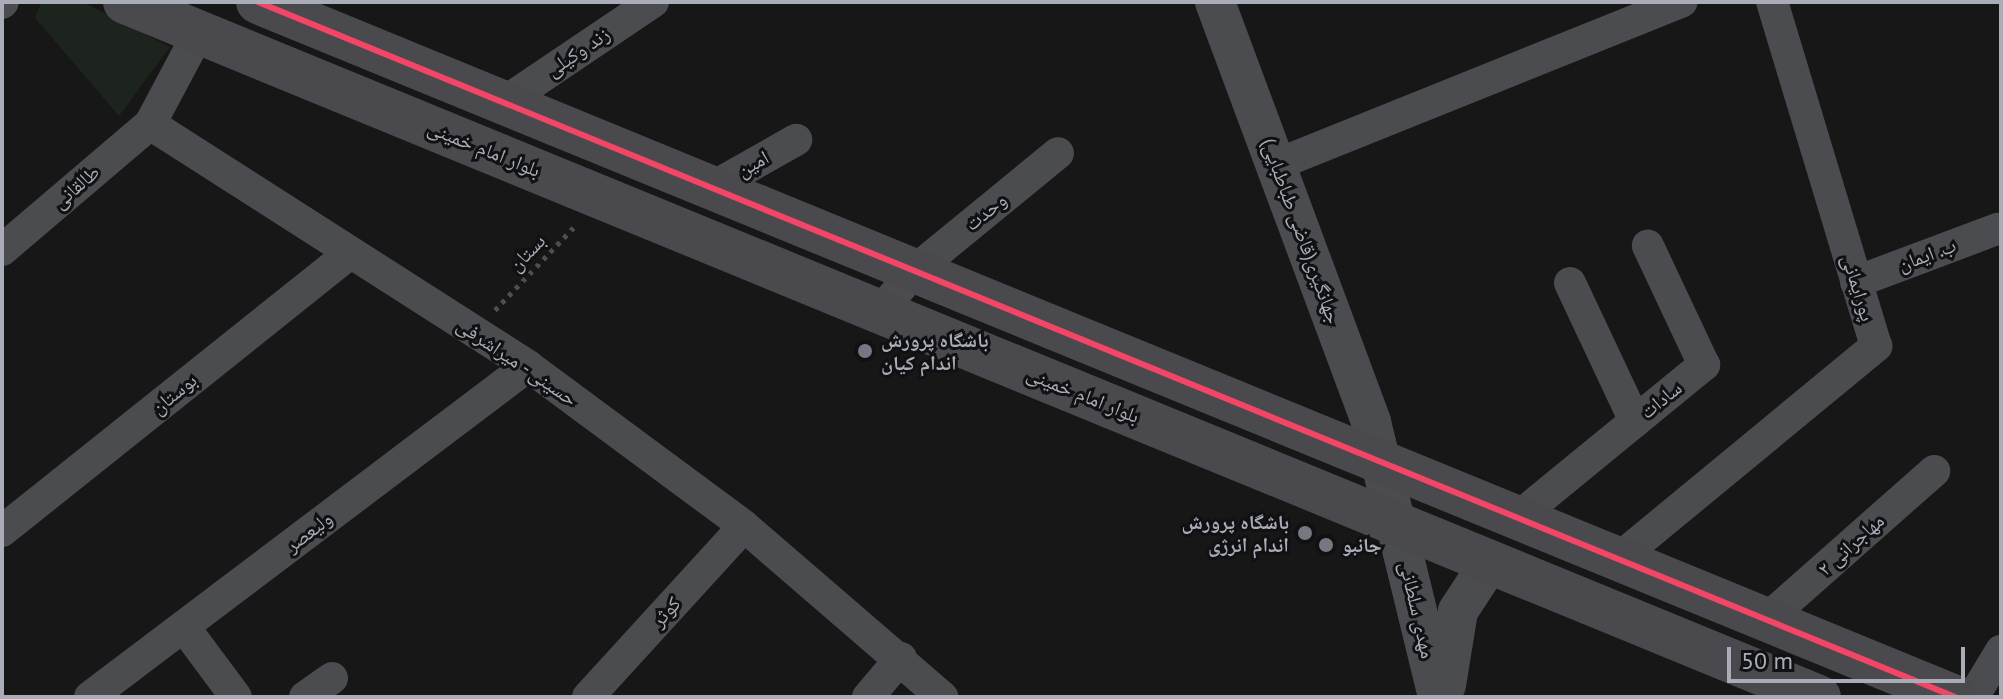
<!DOCTYPE html>
<html>
<head>
<meta charset="utf-8">
<style>
  body { margin:0 }
  #map { position:relative; width:2003px; height:699px; overflow:hidden; background:#171717; font-family:"PT Sans","Noto Naskh Arabic",sans-serif }
  div>[style] { position:absolute }
  [style*='--x'] { left:calc(var(--x)*1px); top:calc(var(--y)*1px); width:calc(var(--w)*1px); rotate:calc(var(--a)*1deg) }
  .green>* { inset:0; background:#1d241e }
  .path>* { height:5px; margin-top:-2.5px; transform-origin:0; background:repeating-linear-gradient(90deg,#4d4e52 0 4px,transparent 0 10px) }
  .minor>* { height:32px; margin:-16px; padding:0 16px; transform-origin:16px; border-radius:16px; background:#4b4c50 }
  .tertiary>* { height:40px; margin:-20px; padding:0 20px; transform-origin:20px; border-radius:20px; background:#4b4c50 }
  .secondary>* { height:44px; margin:-22px; padding:0 22px; transform-origin:22px; border-radius:22px; background:#4a4a4e }
  .bus-1>* { height:6px; margin:-3px; padding:0 3px; transform-origin:3px; border-radius:3px; background:#f34667 }
  .dots>* { width:22px; height:22px; translate:-50% -50%; box-sizing:border-box; border:4px solid #111113; border-radius:50% }
  span { translate:-50% -50%; white-space:nowrap; text-align:center; line-height:1.15; -webkit-text-stroke:6px #111113; paint-order:stroke }
  .street-label { font-size:20px; color:#a8adb8 }
  .poi-label { font-size:20px; color:#a8adb8; font-weight:700 }
  .left { translate:0 -50%; text-align:left }
  .right { translate:-100% -50%; text-align:right }
  .frame { position:absolute; inset:0; border:4px solid #a8adb8; pointer-events:none }
  .scale { position:absolute; left:1727px; top:647px; width:238px; height:36px; box-sizing:border-box; border:4px solid #a8adb8; border-top:0; padding-left:10px; font-size:24px; line-height:28px; white-space:nowrap; color:#a8adb8; -webkit-text-stroke:6px #111113; paint-order:stroke }
</style>
</head>
<body>
<div id="map">
  <div class="green">
    <i style="clip-path:polygon(41px 2px,83px 2px,170px 47px,119px 116px,35px 18px)"></i>
  </div>
  <div class="path">
    <i style="--x:495;--y:310;--w:117;--a:-46.4"></i>
  </div>
  <div class="minor">
    <i style="--x:2;--y:3;--w:1;--a:-45"></i>
    <i style="--x:199;--y:32;--w:104;--a:118"></i>
    <i style="--x:150;--y:124;--w:449;--a:32.6"></i>
    <i style="--x:528;--y:366;--w:269;--a:36.5"></i>
    <i style="--x:744;--y:526;--w:262;--a:40.8"></i>
    <i style="--x:503;--y:103;--w:181;--a:-34"></i>
    <i style="--x:1278;--y:164;--w:435;--a:-21.9"></i>
    <i style="--x:711;--y:188;--w:98;--a:-29.5"></i>
    <i style="--x:2;--y:250;--w:194;--a:-40.4"></i>
    <i style="--x:1856;--y:282;--w:151;--a:-20.6"></i>
    <i style="--x:1570;--y:283;--w:153;--a:64.8"></i>
    <i style="--x:880;--y:312;--w:53;--a:-50.3"></i>
    <i style="--x:914;--y:271;--w:186;--a:-39.3"></i>
    <i style="--x:1517;--y:518;--w:242;--a:-39.3"></i>
    <i style="--x:1704;--y:365;--w:132;--a:-115.2"></i>
    <i style="--x:2;--y:531;--w:441;--a:-38.6"></i>
    <i style="--x:1618;--y:559;--w:335;--a:-39.5"></i>
    <i style="--x:1876;--y:346;--w:359;--a:-106.8"></i>
    <i style="--x:1768;--y:618;--w:222;--a:-41.5"></i>
    <i style="--x:184;--y:627;--w:87;--a:53.4"></i>
    <i style="--x:90;--y:697;--w:549;--a:-37.08"></i>
    <i style="--x:305;--y:697;--w:33;--a:-35"></i>
    <i style="--x:588;--y:697;--w:231;--a:-47.6"></i>
    <i style="--x:868;--y:697;--w:51;--a:-49.8"></i>
    <i style="--x:1973;--y:697;--w:54;--a:-58.7"></i>
  </div>
  <div class="tertiary">
    <i style="--x:1215;--y:2;--w:448;--a:69.6"></i>
    <i style="--x:1371;--y:422;--w:283;--a:76.3"></i>
    <i style="--x:1446;--y:685;--w:75;--a:-80.8"></i>
    <i style="--x:1458;--y:611;--w:59;--a:-56.9"></i>
  </div>
  <div class="secondary">
    <i style="--x:125;--y:2;--w:1831;--a:22.31"></i>
    <i style="--x:258;--y:2;--w:1834;--a:22.27"></i>
  </div>
  <div class="bus-1">
    <i style="--x:258;--y:2;--w:1834;--a:22.27"></i>
  </div>
  <div class="dots">
    <i style="left:865px;top:351px;background:#757880"></i>
    <i style="left:1305px;top:533px;background:#757880"></i>
    <i style="left:1326px;top:545px;background:#757880"></i>
  </div>
  <div class="street-label">
    <span style="left:578px;top:52px;rotate:-34deg">زند وکیلی</span>
    <span style="left:484px;top:149px;rotate:22deg">بلوار امام خمینی</span>
    <span style="left:753px;top:164px;rotate:-29deg">امین</span>
    <span style="left:76px;top:187px;rotate:-41deg">طالقانی</span>
    <span style="left:986px;top:212px;rotate:-39deg">وحدت</span>
    <span style="left:1301px;top:231px;rotate:70deg">جهانگیری(قاضی طباطبایی)</span>
    <span style="left:527px;top:253px;rotate:-46deg">بستان</span>
    <span style="left:1927px;top:255px;rotate:-20deg">ب. ایمان</span>
    <span style="left:1858px;top:288px;rotate:73deg">پورایمانی</span>
    <span style="left:517px;top:362px;rotate:34deg">حسینی - میراشرفی</span>
    <span style="left:174px;top:394px;rotate:-39deg">بوستان</span>
    <span style="left:1083px;top:395px;rotate:22deg">بلوار امام خمینی</span>
    <span style="left:1661px;top:400px;rotate:-39deg">سادات</span>
    <span style="left:309px;top:532px;rotate:-37deg">ولیعصر</span>
    <span style="left:1851px;top:545px;rotate:-42deg">مهاجرانی ۲</span>
    <span style="left:1417px;top:610px;rotate:77deg">مهدی سلطانی</span>
    <span style="left:666px;top:612px;rotate:-48deg">کوثر</span>
  </div>
  <div class="poi-label">
    <span class="left" style="left:881px;top:352px">باشگاه پرورش<br>اندام کیان</span>
    <span class="right" style="left:1289px;top:534px">باشگاه پرورش<br>اندام انرژی</span>
    <span class="left" style="left:1342px;top:545px">جانبو</span>
  </div>
  <div class="frame"></div>
  <div class="scale">50 m</div>
</div>
</body>
</html>
